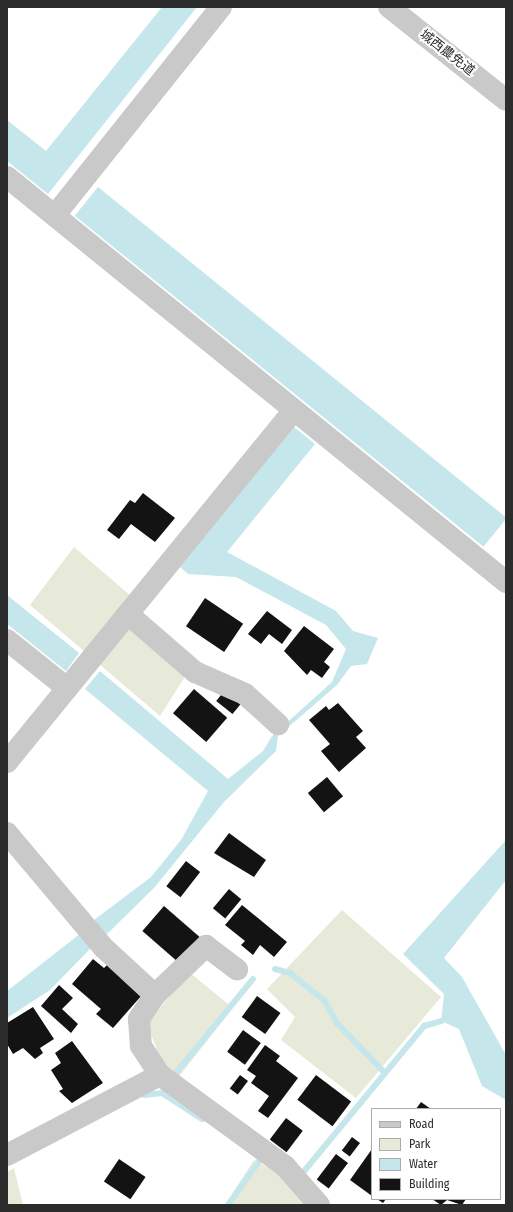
<!DOCTYPE html>
<html>
<head>
<meta charset="utf-8">
<style>
  body { margin:0 }
  #map { position:relative; width:513px; height:1212px; overflow:hidden; background:#fff; font-family:"Fira Sans Condensed","Noto Sans JP",sans-serif }
  div>[style] { position:absolute }
  [style*='--x'] { left:calc(var(--x)*1px); top:calc(var(--y)*1px); width:calc(var(--w)*1px); rotate:calc(var(--a)*1deg) }
  .green>* { inset:0; background:#e7ead9 }
  .water>* { inset:0; background:#c5e7eb; transform-origin:0 0 }
  .stream>* { height:6px; margin:-3px; padding:0 3px; transform-origin:3px; border-radius:3px; background:#c5e7eb }
  .building>* { inset:0; background:#131313; transform-origin:0 0 }
  .minor>* { height:22px; margin:-11px; padding:0 11px; transform-origin:11px; border-radius:11px; background:#c9c9c9 }
  span { translate:-50% -50%; white-space:nowrap; text-align:center; line-height:1.15; -webkit-text-stroke:4px #fff; paint-order:stroke }
  .street-label { font-size:13px; color:#2c2c2c }
  .frame { position:absolute; inset:0; border:8px solid #2c2c2c; pointer-events:none }
  .legend { position:absolute; left:371px; top:1108px; width:130px; height:92px; box-sizing:border-box; background:#fff; border:1px solid #ababab; margin:0; padding:5px 7px; list-style:none; font-size:12px; color:#2c2c2c }
  .legend li { display:flex; align-items:center; gap:8px; height:20px }
  .legend b { width:20px; border:1px solid #ababab }
</style>
</head>
<body>
<div id="map">
  <div class="green">
    <i style="clip-path:polygon(74px 547px,132px 597px,186px 675px,160px 716px,30px 605px)"></i>
    <i style="clip-path:polygon(342px 910px,441px 997px,356px 1098px,281px 1040px,295px 1017px,267px 989px)"></i>
    <i style="clip-path:polygon(189px 972px,233px 1008px,177px 1079px,165px 1070px,147px 1024px)"></i>
    <i style="clip-path:polygon(254px 1160px,288px 1178px,307px 1205px,225px 1205px)"></i>
    <i style="clip-path:polygon(14px 1168px,23px 1205px,7px 1205px,7px 1172px)"></i>
  </div>
  <div class="water">
    <i style="clip-path:polygon(162px 7px,197px 7px,48px 194px,7px 161px,7px 120px,46px 151px)"></i>
    <i style="left:98px;top:187px;width:526px;height:37px;rotate:39deg"></i>
    <i style="clip-path:polygon(294px 427px,315px 444px,227px 552px,336px 611px,353px 631px,378px 638px,367px 664px,351px 666px,337px 685px,278px 736px,276px 751px,224px 802px,154px 888px,105px 936px,94px 920px,151px 877px,181px 840px,208px 791px,85px 689px,100px 671px,228px 779px,263px 751px,272px 736px,332px 682px,346px 649px,326px 625px,236px 577px,188px 574px,180px 567px)"></i>
    <i style="clip-path:polygon(7px 595px,79px 653px,66px 671px,7px 624px)"></i>
    <i style="clip-path:polygon(506px 840px,506px 880px,444px 958px,462px 977px,506px 1055px,506px 1100px,482px 1086px,459px 1029px,441px 1021px,444px 994px,403px 954px)"></i>
    <i style="clip-path:polygon(81px 933px,91px 948px,50px 990px,7px 1018px,7px 991px)"></i>
  </div>
  <div class="stream">
    <i style="--x:275;--y:969;--w:16;--a:15"></i>
    <i style="--x:290;--y:973;--w:43;--a:38.5"></i>
    <i style="--x:324;--y:1000;--w:26;--a:61"></i>
    <i style="--x:337;--y:1023;--w:69;--a:46.2"></i>
    <i style="--x:175;--y:1074;--w:123;--a:-50.6"></i>
    <i style="--x:144;--y:1095;--w:18;--a:-6"></i>
    <i style="--x:162;--y:1093;--w:48;--a:33"></i>
    <i style="--x:305;--y:1170;--w:187;--a:-50.4"></i>
    <i style="--x:424;--y:1026;--w:18;--a:-16"></i>
    <i style="--x:228;--y:1205;--w:55;--a:-54.6"></i>
  </div>
  <div class="building">
    <i style="clip-path:polygon(143px 493px,175px 518px,155px 542px,131px 524px,119px 539px,107px 530px,130px 500px,135px 503px)"></i>
    <i style="left:205px;top:598px;width:46px;height:34px;rotate:34deg"></i>
    <i style="clip-path:polygon(267px 611px,292px 630px,282px 644px,269px 634px,261px 644px,248px 634px)"></i>
    <i style="clip-path:polygon(304px 626px,334px 649px,324px 662px,330px 667px,322px 678px,311px 670px,307px 675px,284px 651px)"></i>
    <i style="left:194px;top:689px;width:44px;height:32px;rotate:41deg"></i>
    <i style="left:225px;top:690px;width:21px;height:14px;rotate:39deg"></i>
    <i style="clip-path:polygon(338px 703px,363px 731px,356px 737px,366px 748px,339px 772px,321px 751px,330px 744px,309px 720px,326px 706px,329px 710px)"></i>
    <i style="left:327px;top:777px;width:25px;height:25px;rotate:50deg"></i>
    <i style="clip-path:polygon(229px 833px,266px 860px,254px 877px,214px 853px)"></i>
    <i style="left:186px;top:861px;width:18px;height:32px;rotate:38deg"></i>
    <i style="left:229px;top:889px;width:16px;height:25px;rotate:40deg"></i>
    <i style="clip-path:polygon(242px 905px,287px 942px,274px 957px,260px 945px,253px 955px,241px 945px,245px 941px,225px 925px)"></i>
    <i style="left:164px;top:906px;width:48px;height:33px;rotate:41deg"></i>
    <i style="clip-path:polygon(93px 959px,104px 968px,107px 965px,142px 995px,113px 1028px,96px 1014px,101px 1009px,72px 984px)"></i>
    <i style="clip-path:polygon(59px 985px,73px 998px,62px 1009px,78px 1024px,71px 1033px,41px 1006px)"></i>
    <i style="left:257px;top:996px;width:29px;height:26px;rotate:36deg"></i>
    <i style="clip-path:polygon(33px 1007px,54px 1039px,40px 1048px,43px 1053px,35px 1059px,23px 1048px,13px 1054px,7px 1044px,7px 1023px)"></i>
    <i style="left:243px;top:1030px;width:22px;height:27px;rotate:36deg"></i>
    <i style="clip-path:polygon(72px 1041px,103px 1083px,72px 1103px,59px 1091px,63px 1089px,51px 1070px,61px 1063px,55px 1053px)"></i>
    <i style="clip-path:polygon(265px 1045px,280px 1056px,276px 1061px,298px 1078px,268px 1118px,258px 1111px,269px 1096px,251px 1083px,256px 1076px,247px 1070px)"></i>
    <i style="left:240px;top:1075px;width:10px;height:17px;rotate:37deg"></i>
    <i style="left:316px;top:1075px;width:44px;height:31px;rotate:37deg"></i>
    <i style="clip-path:polygon(421px 1102px,431px 1109px,416px 1109px)"></i>
    <i style="left:286px;top:1118px;width:21px;height:27px;rotate:37deg"></i>
    <i style="left:352px;top:1137px;width:10px;height:17px;rotate:37deg"></i>
    <i style="clip-path:polygon(372px 1149px,372px 1196px,350px 1180px)"></i>
    <i style="left:336px;top:1154px;width:15px;height:32px;rotate:37deg"></i>
    <i style="left:119px;top:1159px;width:32px;height:27px;rotate:34deg"></i>
    <i style="clip-path:polygon(377px 1199px,386px 1199px,383px 1203px)"></i>
    <i style="clip-path:polygon(432px 1199px,466px 1199px,462px 1205px,447px 1200px,441px 1205px)"></i>
  </div>
  <div class="minor">
    <i style="--x:389;--y:7;--w:149;--a:38.5"></i>
    <i style="--x:7;--y:177;--w:643;--a:39.06"></i>
    <i style="--x:55;--y:215;--w:266;--a:-51.4"></i>
    <i style="--x:128;--y:614;--w:89;--a:40.9"></i>
    <i style="--x:195;--y:672;--w:55;--a:23.7"></i>
    <i style="--x:245;--y:694;--w:45;--a:42.3"></i>
    <i style="--x:7;--y:640;--w:77;--a:38.7"></i>
    <i style="--x:7;--y:762;--w:454;--a:-50.8"></i>
    <i style="--x:7;--y:833;--w:150;--a:49.9"></i>
    <i style="--x:104;--y:948;--w:69;--a:42.7"></i>
    <i style="--x:155;--y:995;--w:29;--a:124"></i>
    <i style="--x:139;--y:1019;--w:27;--a:86"></i>
    <i style="--x:141;--y:1046;--w:35;--a:57"></i>
    <i style="--x:155;--y:995;--w:71;--a:-43.9"></i>
    <i style="--x:206;--y:946;--w:39;--a:37"></i>
    <i style="--x:7;--y:1155;--w:173;--a:-27.6"></i>
    <i style="--x:160;--y:1075;--w:155;--a:36.1"></i>
    <i style="--x:285;--y:1166;--w:52;--a:48.9"></i>
  </div>
  <div class="street-label">
    <span style="left:447px;top:53px;rotate:38deg">城西農免道</span>
  </div>
  <div class="frame"></div>
  <ul class="legend">
  <li><b style="height:5px;background:#c9c9c9"></b>Road</li>
  <li><b style="height:11px;background:#e7ead9"></b>Park</li>
  <li><b style="height:11px;background:#c5e7eb"></b>Water</li>
  <li><b style="height:11px;background:#131313"></b>Building</li>
  </ul>
</div>
</body>
</html>
